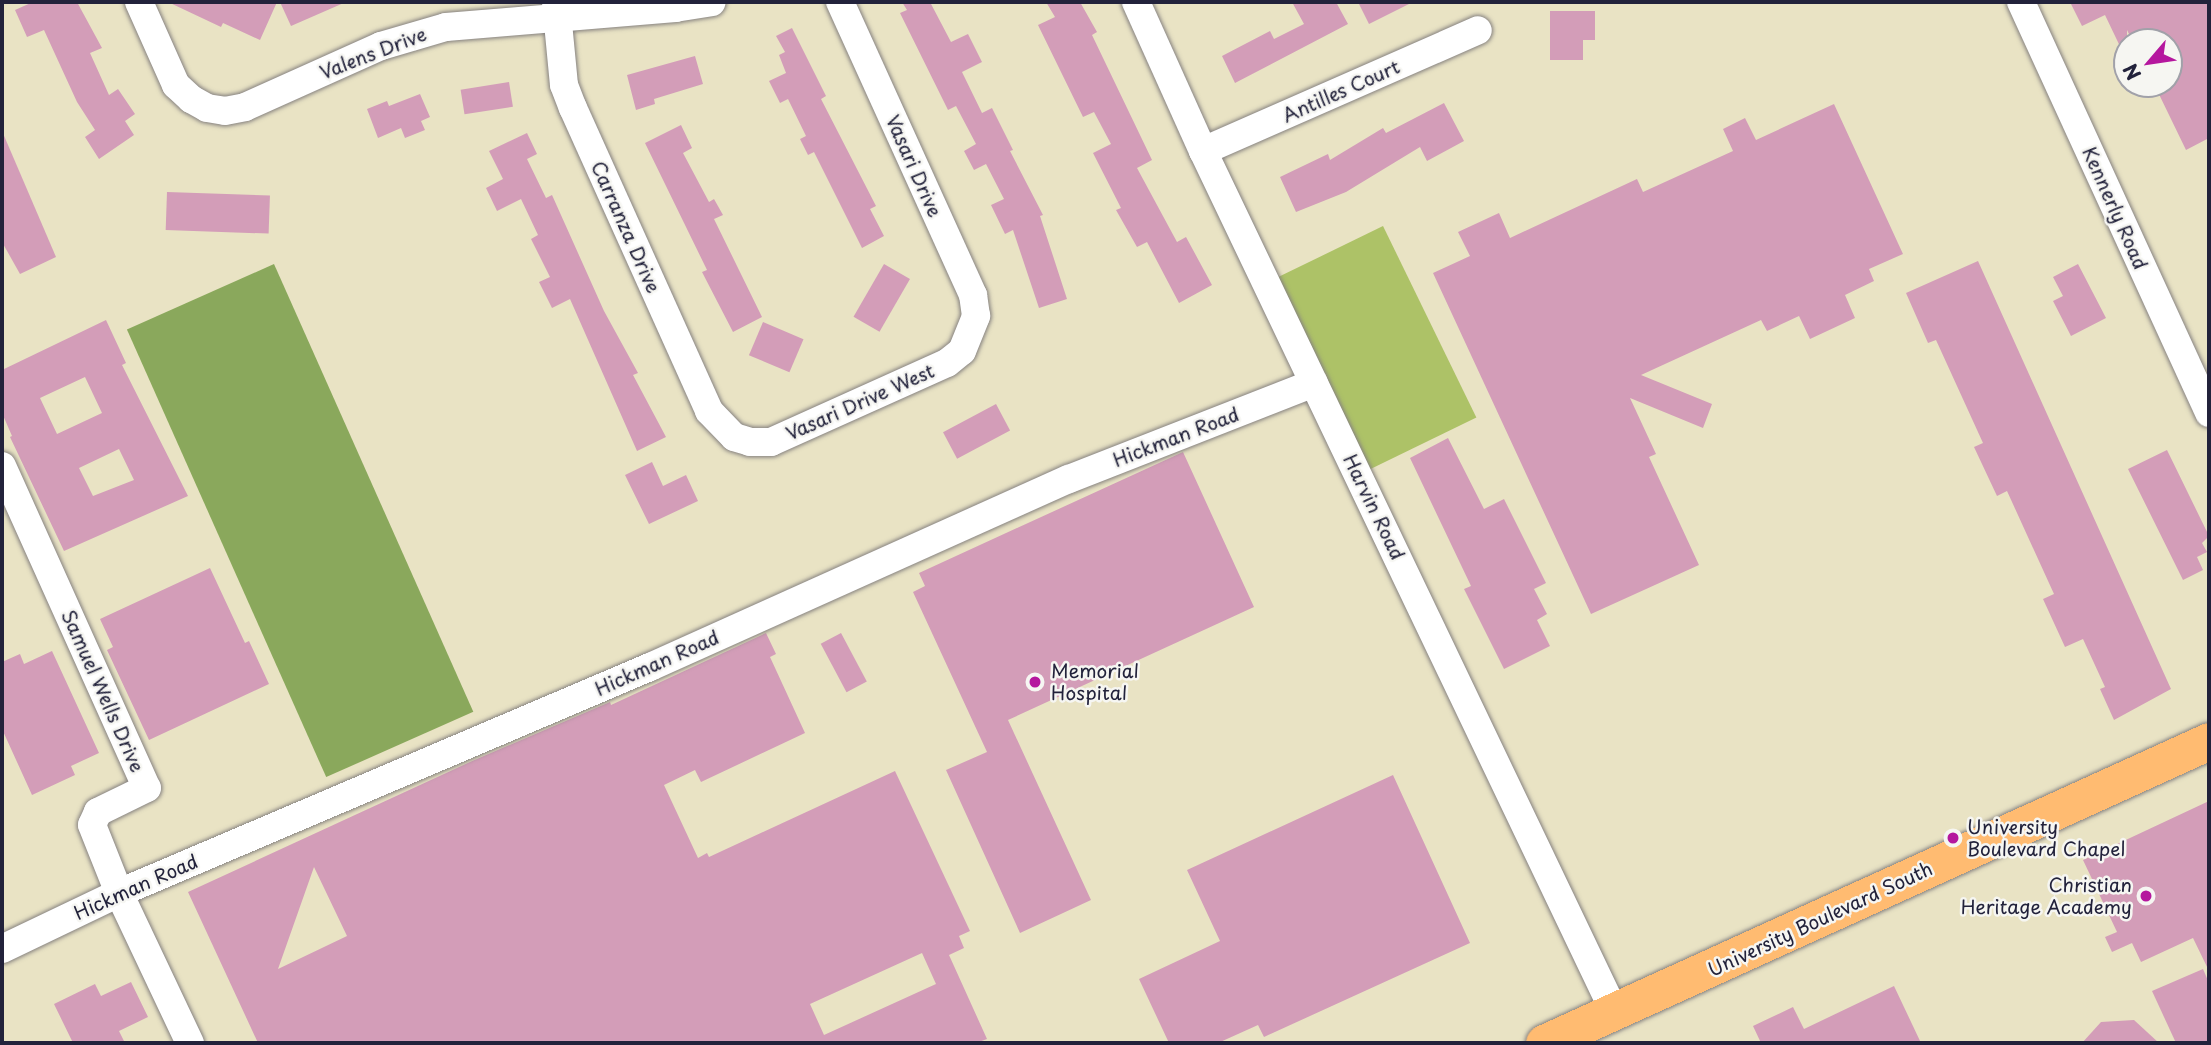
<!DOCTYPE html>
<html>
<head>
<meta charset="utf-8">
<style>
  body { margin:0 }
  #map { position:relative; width:2211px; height:1045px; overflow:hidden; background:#e9e3c4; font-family:"Playpen Sans",sans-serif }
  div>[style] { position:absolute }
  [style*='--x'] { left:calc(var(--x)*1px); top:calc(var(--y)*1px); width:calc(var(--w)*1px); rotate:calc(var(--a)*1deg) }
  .green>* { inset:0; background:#adc267; transform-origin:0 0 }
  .forest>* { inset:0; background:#8aa85c; transform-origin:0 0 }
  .building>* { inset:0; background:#d39db8; transform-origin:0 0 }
  .roads { filter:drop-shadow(0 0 2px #868280) drop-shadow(0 0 2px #868280) }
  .minor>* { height:28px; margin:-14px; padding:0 14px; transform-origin:14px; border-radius:14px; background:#fff }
  .major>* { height:37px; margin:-18.5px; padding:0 18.5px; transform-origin:18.5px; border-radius:18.5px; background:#ffbb71 }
  .dots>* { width:19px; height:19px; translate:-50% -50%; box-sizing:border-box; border:4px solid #f6f6f2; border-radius:50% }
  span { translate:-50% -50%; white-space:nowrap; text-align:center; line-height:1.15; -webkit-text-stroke:5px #f6f6f2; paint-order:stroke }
  .street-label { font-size:19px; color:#22223b }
  .poi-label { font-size:19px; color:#22223b }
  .left { translate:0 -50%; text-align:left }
  .right { translate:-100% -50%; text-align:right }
  .frame { position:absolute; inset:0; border:4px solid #22223b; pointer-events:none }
  .north { position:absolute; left:2113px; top:28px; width:70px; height:70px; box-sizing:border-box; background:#f6f6f2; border:2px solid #a1a1a9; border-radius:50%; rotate:241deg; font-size:19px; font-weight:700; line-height:28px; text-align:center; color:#22223b }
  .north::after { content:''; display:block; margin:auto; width:24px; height:32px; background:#b5179e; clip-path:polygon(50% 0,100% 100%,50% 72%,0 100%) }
</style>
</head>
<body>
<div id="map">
  <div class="green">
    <i style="left:1383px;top:226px;width:213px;height:120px;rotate:64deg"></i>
  </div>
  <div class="forest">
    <i style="left:274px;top:264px;width:490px;height:161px;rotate:66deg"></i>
  </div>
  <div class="building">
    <i style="clip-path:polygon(33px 2px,77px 2px,102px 48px,90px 53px,109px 95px,118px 89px,135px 114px,125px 121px,134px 135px,99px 159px,85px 137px,95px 130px,77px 102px,44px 30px,27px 37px,15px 10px)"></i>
    <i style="clip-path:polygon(168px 2px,277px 2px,260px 40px,223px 23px,221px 27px)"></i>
    <i style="clip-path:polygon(280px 2px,346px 2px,291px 26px)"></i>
    <i style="clip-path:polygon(902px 2px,930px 2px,951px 42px,968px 34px,982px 62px,962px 72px,982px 113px,992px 108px,1013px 150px,1010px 151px,1043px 215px,1040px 216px,1067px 299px,1039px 308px,1013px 230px,1005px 234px,991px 205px,1004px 199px,986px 164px,974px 170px,964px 151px,976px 144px,956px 106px,948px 110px,900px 13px,907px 10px)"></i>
    <i style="clip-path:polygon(1046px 2px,1080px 2px,1097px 32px,1092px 35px,1152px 160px,1137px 168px,1177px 242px,1186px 237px,1212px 285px,1179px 303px,1147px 242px,1137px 247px,1116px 210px,1121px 208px,1093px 153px,1111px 144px,1094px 112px,1083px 117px,1038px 25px,1055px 17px)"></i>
    <i style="clip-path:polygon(1292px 2px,1336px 2px,1348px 24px,1235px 83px,1222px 56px,1270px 31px,1274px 39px,1304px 24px)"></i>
    <i style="clip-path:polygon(1358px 2px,1413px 2px,1369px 24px)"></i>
    <i style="clip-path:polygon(2070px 2px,2209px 2px,2209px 138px,2186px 150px,2154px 84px,2169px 84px,2169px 42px,2133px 42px,2127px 30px,2127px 61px,2105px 15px,2082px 26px)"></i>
    <i style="clip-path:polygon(1550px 11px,1595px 11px,1595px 40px,1583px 40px,1583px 60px,1550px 60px)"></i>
    <i style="clip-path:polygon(792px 28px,826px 96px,821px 99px,876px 206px,870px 209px,884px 236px,862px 248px,814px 152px,808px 155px,800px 139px,806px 136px,788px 99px,780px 103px,769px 81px,786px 73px,779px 55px,785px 52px,776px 36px)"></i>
    <i style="clip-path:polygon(695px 56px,703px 84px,654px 99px,655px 104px,636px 110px,627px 75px)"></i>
    <i style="left:509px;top:82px;width:25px;height:49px;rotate:81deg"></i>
    <i style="clip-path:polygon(420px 94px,430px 117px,421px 121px,425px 130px,405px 138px,401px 128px,378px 138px,367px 109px,387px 101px,389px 106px)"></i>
    <i style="clip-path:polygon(1444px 103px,1464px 141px,1427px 161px,1420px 147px,1346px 192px,1296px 212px,1280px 177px,1328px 154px,1330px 160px,1383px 128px,1386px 133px)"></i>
    <i style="clip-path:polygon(1834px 104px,1903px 254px,1869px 269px,1874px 281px,1845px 295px,1855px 318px,1810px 339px,1799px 316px,1767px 331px,1761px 320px,1641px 375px,1712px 404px,1703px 428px,1630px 398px,1656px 454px,1649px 457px,1699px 565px,1591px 614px,1433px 273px,1470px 256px,1458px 232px,1499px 213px,1510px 238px,1637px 179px,1643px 192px,1733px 151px,1723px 129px,1745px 118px,1756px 140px)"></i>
    <i style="clip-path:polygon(681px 125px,692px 148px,683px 153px,709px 202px,714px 199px,723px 215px,714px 219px,762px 317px,733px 332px,702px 272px,707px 270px,645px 143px)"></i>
    <i style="clip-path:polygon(2px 131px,56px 257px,20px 274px,2px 242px)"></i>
    <i style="clip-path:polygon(527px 133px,537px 154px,527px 159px,546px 198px,552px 195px,604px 311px,638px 373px,633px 375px,666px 437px,637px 451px,570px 299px,552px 308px,539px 282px,550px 277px,531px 239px,538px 235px,521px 199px,497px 211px,486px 188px,503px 179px,489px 151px)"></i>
    <i style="left:167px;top:192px;width:103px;height:38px;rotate:2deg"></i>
    <i style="clip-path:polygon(1978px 261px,2171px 689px,2114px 720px,2100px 689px,2105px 687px,2083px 639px,2065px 647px,2043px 599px,2054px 594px,2007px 491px,1997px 496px,1974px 447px,1983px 443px,1936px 340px,1928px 343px,1906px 293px)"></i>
    <i style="left:884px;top:264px;width:30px;height:61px;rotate:30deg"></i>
    <i style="clip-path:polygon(2078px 264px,2106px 318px,2071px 336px,2053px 301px,2063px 296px,2053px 277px)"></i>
    <i style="clip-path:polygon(evenodd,106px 320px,126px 363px,122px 365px,188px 496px,64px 551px,10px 437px,12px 436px,2px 413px,2px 370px,106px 320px,85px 377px,102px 413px,57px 434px,40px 398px,85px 377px,106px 320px,119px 449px,134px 480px,93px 496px,79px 468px,119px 449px)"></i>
    <i style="left:763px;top:322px;width:44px;height:36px;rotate:23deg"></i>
    <i style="left:996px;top:404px;width:30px;height:60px;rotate:62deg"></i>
    <i style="clip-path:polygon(1448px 438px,1484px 509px,1504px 499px,1546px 583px,1534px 589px,1547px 614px,1537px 620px,1550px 646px,1504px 669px,1464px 589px,1471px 586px,1410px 458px)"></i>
    <i style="clip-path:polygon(2167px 450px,2209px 536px,2202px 543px,2207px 552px,2197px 557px,2203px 570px,2183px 580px,2128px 469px)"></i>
    <i style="clip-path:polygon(1183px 452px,1254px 607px,1008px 720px,1091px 900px,1020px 933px,946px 770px,987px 752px,913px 592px,925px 586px,919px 573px)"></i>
    <i style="clip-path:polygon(652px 462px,663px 486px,686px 475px,698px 501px,649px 524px,625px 475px)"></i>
    <i style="clip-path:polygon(210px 568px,245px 643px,249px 641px,269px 684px,149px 740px,107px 650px,113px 647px,100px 619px)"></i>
    <i style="clip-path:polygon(evenodd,766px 633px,776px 654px,770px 657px,805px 733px,701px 782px,695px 770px,664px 785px,698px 858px,707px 853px,709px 857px,895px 771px,970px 931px,959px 936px,964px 948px,949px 955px,987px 1039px,976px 1043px,258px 1043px,188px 892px,470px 762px,610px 702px,611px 705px,766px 633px,314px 867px,347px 936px,278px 969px,314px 867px,766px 633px,922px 953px,936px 984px,824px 1035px,810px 1004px,922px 953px)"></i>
    <i style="left:841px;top:633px;width:55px;height:23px;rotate:62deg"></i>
    <i style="clip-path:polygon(52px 651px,99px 753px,71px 766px,75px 775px,32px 795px,2px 729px,2px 662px,20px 654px,24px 664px)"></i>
    <i style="clip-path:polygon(1393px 775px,1470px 943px,1264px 1037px,1258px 1025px,1218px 1043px,1169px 1043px,1139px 979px,1220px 941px,1187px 870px)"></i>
    <i style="clip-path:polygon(2209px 801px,2209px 971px,2193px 938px,2141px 962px,2132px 943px,2112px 952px,2105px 937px,2117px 932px,2083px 860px)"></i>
    <i style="clip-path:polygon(2203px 969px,2209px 983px,2209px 1043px,2176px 1043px,2152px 991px)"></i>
    <i style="clip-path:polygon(131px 982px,148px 1017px,119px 1031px,125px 1043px,73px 1043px,54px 1004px,95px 984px,101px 996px)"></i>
    <i style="clip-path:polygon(1894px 986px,1921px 1043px,1761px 1043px,1753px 1026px,1793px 1007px,1804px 1029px)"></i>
    <i style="clip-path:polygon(2134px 1020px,2159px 1043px,2082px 1043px,2101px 1022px)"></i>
  </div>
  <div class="roads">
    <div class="minor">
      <i style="--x:139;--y:2;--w:91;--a:66"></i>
      <i style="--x:176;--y:85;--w:21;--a:43"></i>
      <i style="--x:191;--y:99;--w:18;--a:29"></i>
      <i style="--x:207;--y:108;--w:18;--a:9"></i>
      <i style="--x:225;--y:111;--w:20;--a:-11"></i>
      <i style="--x:245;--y:107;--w:149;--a:-24.2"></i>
      <i style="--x:381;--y:46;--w:68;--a:-16.3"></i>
      <i style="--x:446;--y:27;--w:230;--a:-4.7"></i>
      <i style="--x:675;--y:8;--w:37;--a:-9"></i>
      <i style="--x:556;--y:2;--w:83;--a:84.5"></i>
      <i style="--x:564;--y:85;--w:25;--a:69"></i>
      <i style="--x:573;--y:108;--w:332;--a:65.8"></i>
      <i style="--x:709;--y:411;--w:36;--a:46"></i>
      <i style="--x:734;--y:437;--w:17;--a:17"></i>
      <i style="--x:750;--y:442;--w:21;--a:0"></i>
      <i style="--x:771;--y:442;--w:193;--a:-24.2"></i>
      <i style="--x:947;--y:363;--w:19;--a:-39"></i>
      <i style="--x:962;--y:351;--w:38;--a:-68"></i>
      <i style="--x:976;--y:316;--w:21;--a:-98"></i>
      <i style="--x:973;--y:295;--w:322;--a:-114.4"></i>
      <i style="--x:1136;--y:2;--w:163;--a:65.8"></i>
      <i style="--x:1203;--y:151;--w:953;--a:64.46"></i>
      <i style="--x:2021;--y:2;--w:452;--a:65.4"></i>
      <i style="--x:1203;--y:151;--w:300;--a:-23.7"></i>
      <i style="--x:2;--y:466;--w:353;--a:65.8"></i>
      <i style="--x:147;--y:788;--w:55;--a:153.9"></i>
      <i style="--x:98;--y:812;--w:14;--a:115"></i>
      <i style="--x:92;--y:825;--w:73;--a:68.3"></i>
      <i style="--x:119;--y:893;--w:166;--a:64.7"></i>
      <i style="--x:2;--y:949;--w:130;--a:-25.6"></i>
      <i style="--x:119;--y:893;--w:577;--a:-23.06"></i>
      <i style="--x:650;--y:667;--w:459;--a:-24.2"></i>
      <i style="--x:1069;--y:479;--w:263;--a:-21.4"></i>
    </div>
    <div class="major">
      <i style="--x:1544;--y:1043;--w:730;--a:-24.42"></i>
    </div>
  </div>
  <div class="dots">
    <i style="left:1035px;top:682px;background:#b5179e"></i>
    <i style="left:1953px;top:838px;background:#b5179e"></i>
    <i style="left:2146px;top:896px;background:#b5179e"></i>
  </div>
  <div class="street-label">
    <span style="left:373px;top:53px;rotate:-21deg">Valens Drive</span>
    <span style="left:1341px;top:91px;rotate:-24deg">Antilles Court</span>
    <span style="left:914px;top:166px;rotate:66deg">Vasari Drive</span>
    <span style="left:2115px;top:208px;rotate:66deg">Kennerly Road</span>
    <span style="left:626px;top:227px;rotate:66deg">Carranza Drive</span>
    <span style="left:860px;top:402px;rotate:-24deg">Vasari Drive West</span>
    <span style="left:1176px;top:437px;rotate:-21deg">Hickman Road</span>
    <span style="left:1374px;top:507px;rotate:64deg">Harvin Road</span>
    <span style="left:657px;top:663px;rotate:-24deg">Hickman Road</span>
    <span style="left:103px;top:691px;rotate:66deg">Samuel Wells Drive</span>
    <span style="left:136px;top:887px;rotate:-24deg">Hickman Road</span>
    <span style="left:1820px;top:919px;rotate:-25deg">University Boulevard South</span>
  </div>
  <div class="poi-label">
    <span class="left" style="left:1051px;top:682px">Memorial<br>Hospital</span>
    <span class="left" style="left:1967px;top:838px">University<br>Boulevard Chapel</span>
    <span class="right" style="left:2132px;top:896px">Christian<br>Heritage Academy</span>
  </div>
  <div class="frame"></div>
  <div class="north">N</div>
</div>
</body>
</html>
